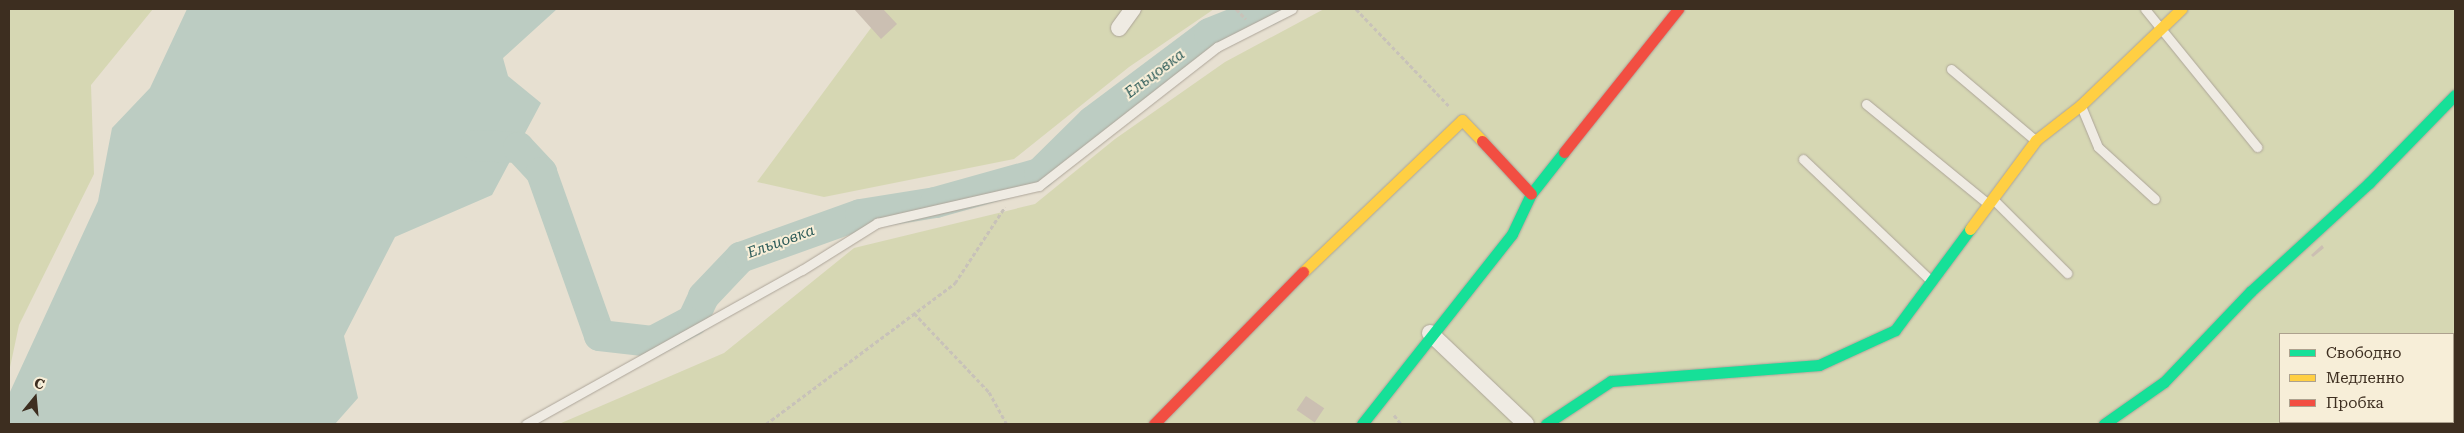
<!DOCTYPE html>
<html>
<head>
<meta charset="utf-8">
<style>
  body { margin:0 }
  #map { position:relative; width:2464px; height:433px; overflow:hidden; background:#e7e0d1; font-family:"Roboto Serif",serif }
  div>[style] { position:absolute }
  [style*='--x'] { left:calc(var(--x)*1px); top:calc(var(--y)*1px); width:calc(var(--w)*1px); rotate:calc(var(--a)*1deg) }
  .green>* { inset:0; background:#d6d7b3 }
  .water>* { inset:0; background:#bcccc2 }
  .river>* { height:31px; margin:-15.5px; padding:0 15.5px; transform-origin:15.5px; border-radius:15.5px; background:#bcccc2 }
  .building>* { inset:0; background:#cbbfb2; transform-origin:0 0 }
  .path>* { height:3px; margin-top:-1.5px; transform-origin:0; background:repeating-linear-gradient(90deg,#c8c2b9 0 4px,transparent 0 6.5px) }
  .roads { filter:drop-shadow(0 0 1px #ada599) drop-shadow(0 0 1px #ada599) }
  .lane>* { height:9px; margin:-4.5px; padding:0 4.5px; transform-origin:4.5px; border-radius:4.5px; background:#efebe3 }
  .street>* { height:16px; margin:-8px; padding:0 8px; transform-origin:8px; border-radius:8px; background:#efebe3 }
  .fast>* { height:11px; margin:-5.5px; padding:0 5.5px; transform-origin:5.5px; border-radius:5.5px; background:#16e098 }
  .slow>* { height:11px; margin:-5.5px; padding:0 5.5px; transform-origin:5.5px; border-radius:5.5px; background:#ffcf43 }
  .jam>* { height:11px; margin:-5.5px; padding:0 5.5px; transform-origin:5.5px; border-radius:5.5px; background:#f24e42 }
  span { translate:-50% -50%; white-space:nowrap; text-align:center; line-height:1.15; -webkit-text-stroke:4px #f7eed8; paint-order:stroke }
  .water-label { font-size:15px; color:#2f5d5a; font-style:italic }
  .frame { position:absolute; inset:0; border:10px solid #3d2e20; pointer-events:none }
  .legend { position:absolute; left:2279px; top:333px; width:175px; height:90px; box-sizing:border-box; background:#f7eed8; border:1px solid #ada18e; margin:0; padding:6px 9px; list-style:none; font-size:15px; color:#3d2e20 }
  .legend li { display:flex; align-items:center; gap:10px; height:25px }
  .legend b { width:25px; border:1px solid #ada18e }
  .north { position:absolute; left:10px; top:373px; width:50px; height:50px; -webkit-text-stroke:4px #f7eed8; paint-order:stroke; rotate:17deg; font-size:14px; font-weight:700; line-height:20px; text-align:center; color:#3d2e20 }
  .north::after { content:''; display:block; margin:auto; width:18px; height:22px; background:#3d2e20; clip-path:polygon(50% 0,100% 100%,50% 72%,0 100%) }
</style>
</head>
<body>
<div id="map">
  <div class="green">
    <i style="clip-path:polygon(9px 9px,153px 9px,91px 85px,94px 174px,19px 325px,9px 372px)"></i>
    <i style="clip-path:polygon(885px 9px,1214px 9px,1129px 67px,1014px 159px,824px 197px,757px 182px)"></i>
    <i style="clip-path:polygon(evenodd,1324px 9px,2455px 9px,2455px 424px,559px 424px,724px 353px,854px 248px,1035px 204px,1115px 139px,1225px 62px,1324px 9px,2280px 334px,2453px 334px,2453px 422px,2280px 422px,2280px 334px)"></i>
  </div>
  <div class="water">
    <i style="clip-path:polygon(187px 9px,557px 9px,503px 58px,508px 76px,541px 103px,492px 195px,395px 237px,344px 336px,358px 398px,335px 424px,9px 424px,9px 394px,98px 201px,112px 128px,150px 88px)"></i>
  </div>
  <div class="river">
    <i style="--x:475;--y:145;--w:43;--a:2.7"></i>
    <i style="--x:518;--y:147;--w:34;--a:47"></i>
    <i style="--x:541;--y:172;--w:173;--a:70.4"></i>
    <i style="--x:599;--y:335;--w:53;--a:6.5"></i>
    <i style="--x:652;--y:341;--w:45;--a:-27.7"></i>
    <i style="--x:692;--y:320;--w:26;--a:-65"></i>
    <i style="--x:703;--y:296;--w:54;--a:-46.5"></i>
    <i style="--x:740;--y:257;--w:127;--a:-19.7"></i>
    <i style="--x:860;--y:214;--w:76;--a:-9.1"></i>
    <i style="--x:935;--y:202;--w:108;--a:-15.6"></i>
    <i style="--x:1039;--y:173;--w:74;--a:-44.5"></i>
    <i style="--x:1092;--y:121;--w:146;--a:-36.9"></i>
    <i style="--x:1209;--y:33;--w:65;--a:-21.8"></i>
  </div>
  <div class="building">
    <i style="clip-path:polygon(854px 9px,883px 9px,897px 24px,881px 39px)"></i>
    <i style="clip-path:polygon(2322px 245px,2324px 248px,2313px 257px,2311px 255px)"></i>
    <i style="left:1306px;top:396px;width:22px;height:17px;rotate:34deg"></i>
  </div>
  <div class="path">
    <i style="--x:1236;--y:9;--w:14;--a:45"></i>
    <i style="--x:1356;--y:9;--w:134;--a:46.2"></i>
    <i style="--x:914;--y:313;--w:109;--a:46.5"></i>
    <i style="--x:989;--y:392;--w:37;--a:61"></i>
    <i style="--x:1394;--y:415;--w:11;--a:52"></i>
    <i style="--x:766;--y:424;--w:236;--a:-36.7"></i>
    <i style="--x:955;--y:283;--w:91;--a:-56.7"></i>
  </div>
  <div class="roads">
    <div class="lane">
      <i style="--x:2145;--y:9;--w:178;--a:50.9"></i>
      <i style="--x:1951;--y:69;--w:110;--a:40.2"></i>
      <i style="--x:1866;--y:104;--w:156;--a:39.3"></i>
      <i style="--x:2081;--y:106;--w:44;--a:67.5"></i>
      <i style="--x:2098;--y:147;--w:77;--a:42.4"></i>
      <i style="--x:1803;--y:159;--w:174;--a:43.6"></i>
      <i style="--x:1993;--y:199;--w:105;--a:45"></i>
      <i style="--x:526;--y:424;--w:316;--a:-29.2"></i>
      <i style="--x:802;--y:270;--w:89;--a:-32.1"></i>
      <i style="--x:877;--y:223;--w:166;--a:-12.9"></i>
      <i style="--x:1039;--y:186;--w:226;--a:-38"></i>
      <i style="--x:1217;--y:47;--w:84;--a:-26.9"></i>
    </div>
    <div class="street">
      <i style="--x:1119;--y:28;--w:24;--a:-54"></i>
      <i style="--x:1430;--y:333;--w:132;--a:43.5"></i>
    </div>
    <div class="fast">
      <i style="--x:1362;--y:424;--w:242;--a:-51.7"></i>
      <i style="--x:1512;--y:234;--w:44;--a:-64.6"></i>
      <i style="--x:1531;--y:194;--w:53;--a:-51.8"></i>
      <i style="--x:1546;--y:424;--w:78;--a:-33.5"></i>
      <i style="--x:1611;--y:381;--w:209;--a:-4.4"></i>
      <i style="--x:1819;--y:365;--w:84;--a:-24.7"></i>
      <i style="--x:1895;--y:330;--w:126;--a:-53.4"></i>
      <i style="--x:2104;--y:424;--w:73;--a:-35"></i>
      <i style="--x:2164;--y:382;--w:126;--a:-46.3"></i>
      <i style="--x:2251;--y:291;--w:160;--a:-42.5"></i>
      <i style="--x:2369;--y:183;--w:123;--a:-45.7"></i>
    </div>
    <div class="slow">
      <i style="--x:1970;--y:229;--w:111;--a:-53.4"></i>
      <i style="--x:2036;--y:140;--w:57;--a:-37.9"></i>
      <i style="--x:2081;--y:105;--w:139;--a:-43.8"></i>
      <i style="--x:1303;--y:272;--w:220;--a:-43.7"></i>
      <i style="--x:1462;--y:120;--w:29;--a:46"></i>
    </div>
    <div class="jam">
      <i style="--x:1482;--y:141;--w:72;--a:47.2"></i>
      <i style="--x:1564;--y:152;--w:183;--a:-51.4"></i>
      <i style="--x:1154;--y:424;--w:213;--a:-45.6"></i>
    </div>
  </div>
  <div class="water-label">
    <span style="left:1155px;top:74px;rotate:-37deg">Ельцовка</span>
    <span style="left:781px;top:242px;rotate:-20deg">Ельцовка</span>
  </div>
  <div class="frame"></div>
  <ul class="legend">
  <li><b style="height:6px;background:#16e098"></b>Свободно</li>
  <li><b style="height:6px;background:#ffcf43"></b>Медленно</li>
  <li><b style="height:6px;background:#f24e42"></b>Пробка</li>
  </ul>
  <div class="north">С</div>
</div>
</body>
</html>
